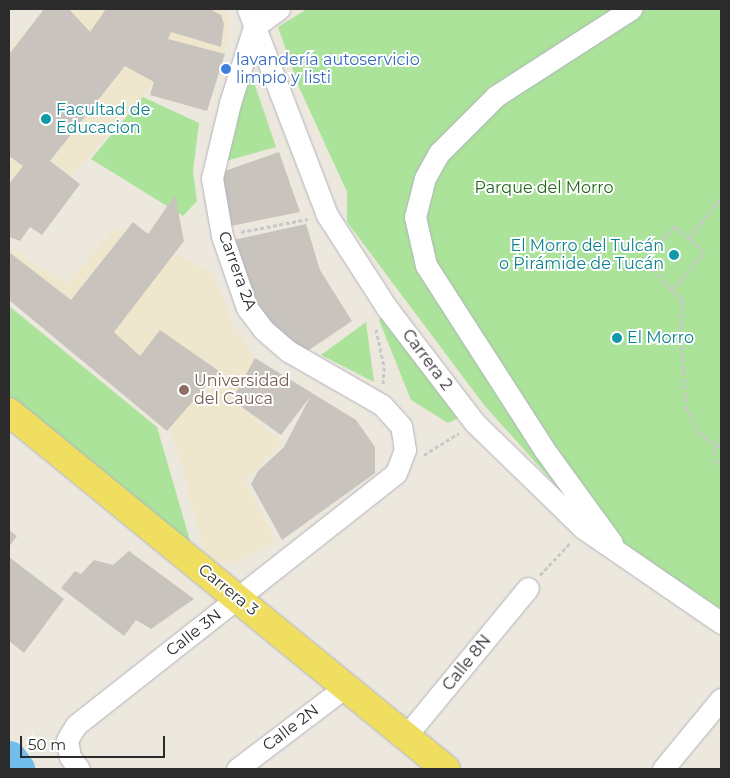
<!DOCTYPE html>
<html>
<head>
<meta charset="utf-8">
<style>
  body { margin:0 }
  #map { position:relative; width:730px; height:778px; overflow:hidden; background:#ede8dd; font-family:Montserrat,sans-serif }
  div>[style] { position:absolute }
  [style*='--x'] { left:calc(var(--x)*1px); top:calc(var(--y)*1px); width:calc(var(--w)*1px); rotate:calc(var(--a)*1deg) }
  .education>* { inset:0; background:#eee7cd }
  .green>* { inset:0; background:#abe39a }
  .river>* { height:35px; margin:-17.5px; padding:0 17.5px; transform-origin:17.5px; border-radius:17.5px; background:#71beed }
  .building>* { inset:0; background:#c8c4bd }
  .path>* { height:3px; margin-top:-1.5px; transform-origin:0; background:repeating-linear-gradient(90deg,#c8c8c8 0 4px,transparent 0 6.5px) }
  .roads { filter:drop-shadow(0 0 1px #b1b2be) drop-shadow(0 0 1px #b1b2be) }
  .minor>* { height:21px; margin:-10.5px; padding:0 10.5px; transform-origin:10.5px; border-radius:10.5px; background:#fff }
  .major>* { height:28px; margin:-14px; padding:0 14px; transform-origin:14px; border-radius:14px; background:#efde5f }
  .dots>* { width:14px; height:14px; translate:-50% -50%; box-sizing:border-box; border:2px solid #fff; border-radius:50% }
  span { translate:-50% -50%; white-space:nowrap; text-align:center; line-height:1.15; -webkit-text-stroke:4px #fff; paint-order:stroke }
  .shop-label { font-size:16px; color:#366cbe }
  .left { translate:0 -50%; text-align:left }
  .culture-label { font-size:16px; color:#0d838f }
  .right { translate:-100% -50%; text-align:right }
  .park-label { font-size:16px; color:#22681b }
  .street-label { font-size:16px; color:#2b2b2b }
  .education-label { font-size:16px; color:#785e54 }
  .frame { position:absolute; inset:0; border:10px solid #2b2b2b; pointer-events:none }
  .scale { position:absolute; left:20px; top:736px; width:145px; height:22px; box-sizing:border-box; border:2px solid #2b2b2b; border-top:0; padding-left:6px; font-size:15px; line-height:18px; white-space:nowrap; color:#2b2b2b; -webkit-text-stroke:4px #fff; paint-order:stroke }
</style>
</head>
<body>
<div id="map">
  <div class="education">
    <i style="clip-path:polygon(76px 9px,226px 9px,230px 24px,225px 54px,168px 39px,151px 88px,9px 246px,9px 43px)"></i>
    <i style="clip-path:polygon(128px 229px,214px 274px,232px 323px,255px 358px,232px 400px,282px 442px,245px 481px,276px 542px,240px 561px,227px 564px,207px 559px,169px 420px,9px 292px,9px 247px,67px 284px,111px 232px)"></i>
  </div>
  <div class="green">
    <i style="clip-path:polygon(307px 9px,721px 9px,721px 609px,587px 520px,484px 405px,347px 222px,347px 192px,298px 85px,278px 27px)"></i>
    <i style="clip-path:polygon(252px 76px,276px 147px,226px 161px,236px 130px,242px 85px)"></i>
    <i style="clip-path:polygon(143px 97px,199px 123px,193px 171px,197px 201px,183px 216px,91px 159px)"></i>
    <i style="clip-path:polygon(9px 306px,157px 427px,193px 551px,9px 411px)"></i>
    <i style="clip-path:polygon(382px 316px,469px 413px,448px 423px,411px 400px,379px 320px)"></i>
    <i style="clip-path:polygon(366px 322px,374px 382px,321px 355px)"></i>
  </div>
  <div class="river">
    <i style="--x:9;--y:758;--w:14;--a:54"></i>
  </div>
  <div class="building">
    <i style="clip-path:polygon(44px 9px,69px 9px,90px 32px,106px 9px,210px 9px,221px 15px,224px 24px,221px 47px,171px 32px,168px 39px,225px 54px,207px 111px,150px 95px,154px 82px,125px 66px,50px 161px,80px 184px,42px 235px,30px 227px,20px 241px,9px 237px,9px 184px,23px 166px,9px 156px,9px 50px,11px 52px)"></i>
    <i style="clip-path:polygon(279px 152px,300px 212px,221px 228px,216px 174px)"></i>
    <i style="clip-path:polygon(175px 195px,184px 241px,114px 332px,140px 356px,160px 330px,219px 371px,167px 431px,9px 300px,9px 252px,71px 300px,133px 222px,148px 234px)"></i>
    <i style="clip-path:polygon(306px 224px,320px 270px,352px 321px,303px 354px,272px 330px,247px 290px,229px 241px)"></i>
    <i style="clip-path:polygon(255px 358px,356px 420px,375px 447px,375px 473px,282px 540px,251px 484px,258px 471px,284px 447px,310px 397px,281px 435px,232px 400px)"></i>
    <i style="clip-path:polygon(9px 530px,17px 536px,9px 547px)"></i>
    <i style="clip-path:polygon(129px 551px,194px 599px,151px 629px,136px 620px,124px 636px,61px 588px,75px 571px,81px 574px,94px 560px,113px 565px)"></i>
    <i style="clip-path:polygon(9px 557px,64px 599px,24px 653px,9px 641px)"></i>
  </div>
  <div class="path">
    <i style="--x:241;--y:232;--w:68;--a:-11"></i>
    <i style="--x:689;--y:238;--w:51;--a:-51.3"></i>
    <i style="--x:674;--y:288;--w:47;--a:-50.2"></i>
    <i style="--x:704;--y:252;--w:39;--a:-138"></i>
    <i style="--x:675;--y:226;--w:47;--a:133.3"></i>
    <i style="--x:643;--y:260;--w:56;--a:45.7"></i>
    <i style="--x:682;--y:300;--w:33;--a:92"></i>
    <i style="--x:681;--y:333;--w:74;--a:86.1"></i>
    <i style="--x:686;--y:407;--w:29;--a:63"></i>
    <i style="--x:699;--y:433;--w:20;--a:37"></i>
    <i style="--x:715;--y:445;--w:15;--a:90"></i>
    <i style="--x:715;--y:460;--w:7;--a:34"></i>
    <i style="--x:376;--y:329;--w:39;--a:78"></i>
    <i style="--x:384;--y:367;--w:17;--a:93"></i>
    <i style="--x:717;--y:447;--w:10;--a:-66"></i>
    <i style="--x:424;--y:455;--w:41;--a:-32.2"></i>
    <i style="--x:540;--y:575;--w:44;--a:-46.8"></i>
  </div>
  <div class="roads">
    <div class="minor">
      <i style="--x:248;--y:9;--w:221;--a:69"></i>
      <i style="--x:327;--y:215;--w:111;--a:57.2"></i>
      <i style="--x:387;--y:308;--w:145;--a:52.6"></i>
      <i style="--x:475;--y:423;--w:151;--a:44.2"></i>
      <i style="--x:583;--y:528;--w:168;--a:34.5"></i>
      <i style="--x:612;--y:543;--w:116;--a:-125.9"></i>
      <i style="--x:544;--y:449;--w:219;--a:-122.7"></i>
      <i style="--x:426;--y:265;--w:49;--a:-102.9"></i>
      <i style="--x:415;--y:217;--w:40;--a:-75.6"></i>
      <i style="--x:425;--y:178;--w:29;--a:-61"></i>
      <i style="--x:439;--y:153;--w:81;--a:-45"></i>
      <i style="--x:496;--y:96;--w:161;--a:-32.8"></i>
      <i style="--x:405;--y:737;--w:193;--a:-50.5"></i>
      <i style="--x:79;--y:769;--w:15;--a:-127"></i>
      <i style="--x:70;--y:757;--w:17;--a:-100"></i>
      <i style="--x:67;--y:740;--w:17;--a:-59"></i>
      <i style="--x:76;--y:725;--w:407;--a:-38.2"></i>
      <i style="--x:396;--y:473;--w:25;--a:-69"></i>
      <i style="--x:405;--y:450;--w:24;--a:-99"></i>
      <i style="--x:401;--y:426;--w:28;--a:-132"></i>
      <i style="--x:382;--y:405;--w:108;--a:-150.1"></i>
      <i style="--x:288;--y:351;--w:33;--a:-139"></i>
      <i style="--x:263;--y:329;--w:26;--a:-127"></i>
      <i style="--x:247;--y:308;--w:76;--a:-109.1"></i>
      <i style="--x:222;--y:236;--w:59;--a:-99.8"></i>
      <i style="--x:212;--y:178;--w:77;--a:-76.5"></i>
      <i style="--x:230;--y:103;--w:80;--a:-72.5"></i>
      <i style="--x:254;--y:27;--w:31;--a:-36"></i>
      <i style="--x:237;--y:769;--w:136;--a:-37.2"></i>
      <i style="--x:663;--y:769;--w:91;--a:-50.4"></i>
    </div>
    <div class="major">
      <i style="--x:9;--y:412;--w:564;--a:39.25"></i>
    </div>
  </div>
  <div class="dots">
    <i style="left:226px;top:69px;background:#3f7fe0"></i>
    <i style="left:46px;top:119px;background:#0f9aa8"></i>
    <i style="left:674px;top:255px;background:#0f9aa8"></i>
    <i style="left:617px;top:338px;background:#0f9aa8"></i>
    <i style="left:184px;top:390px;background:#8d6e63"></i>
  </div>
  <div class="shop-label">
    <span class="left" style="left:236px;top:69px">lavandería autoservicio<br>limpio y listi</span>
  </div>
  <div class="culture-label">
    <span class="left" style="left:56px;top:119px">Facultad de<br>Educacion</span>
    <span class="right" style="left:664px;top:255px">El Morro del Tulcán<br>o Pirámide de Tucán</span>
    <span class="left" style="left:627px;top:338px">El Morro</span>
  </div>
  <div class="park-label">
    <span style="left:544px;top:188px">Parque del Morro</span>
  </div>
  <div class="street-label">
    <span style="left:237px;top:271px;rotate:70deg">Carrera 2A</span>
    <span style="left:427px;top:360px;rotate:53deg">Carrera 2</span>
    <span style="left:228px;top:590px;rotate:39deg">Carrera 3</span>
    <span style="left:194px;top:633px;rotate:-38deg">Calle 3N</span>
    <span style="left:467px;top:663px;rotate:-51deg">Calle 8N</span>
    <span style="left:291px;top:728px;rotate:-37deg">Calle 2N</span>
  </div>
  <div class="education-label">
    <span class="left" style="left:194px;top:390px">Universidad<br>del Cauca</span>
  </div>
  <div class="frame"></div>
  <div class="scale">50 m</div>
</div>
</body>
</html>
